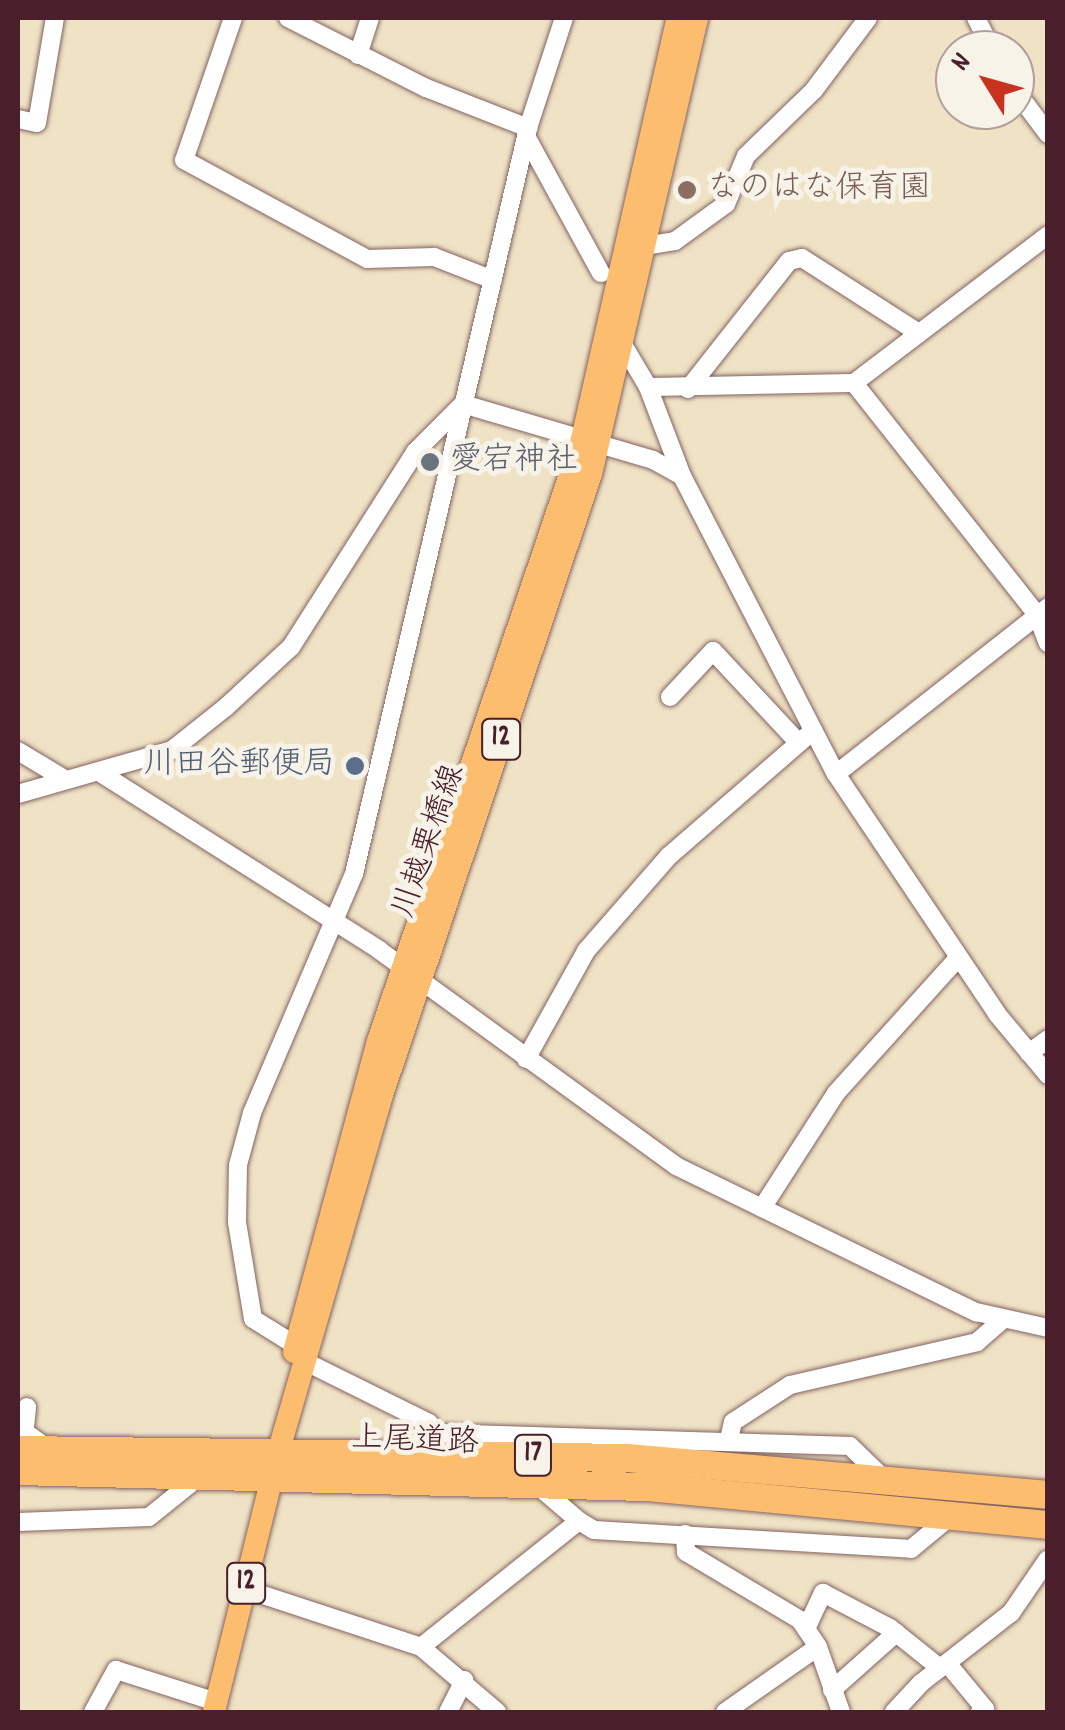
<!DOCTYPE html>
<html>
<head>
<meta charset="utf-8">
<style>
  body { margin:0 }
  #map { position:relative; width:1065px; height:1730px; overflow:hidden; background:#efe2c5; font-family:Dekko,"Klee One",sans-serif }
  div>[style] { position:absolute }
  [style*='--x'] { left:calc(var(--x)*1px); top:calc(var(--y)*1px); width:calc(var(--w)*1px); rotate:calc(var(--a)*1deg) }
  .roads { filter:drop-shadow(0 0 2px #846361) drop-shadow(0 0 2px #846361) }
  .minor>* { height:18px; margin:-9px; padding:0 9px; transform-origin:9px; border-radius:9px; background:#fff }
  .major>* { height:22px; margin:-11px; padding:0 11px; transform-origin:11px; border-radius:11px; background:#fcbd6e }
  .highway>* { height:28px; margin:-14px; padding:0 14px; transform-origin:14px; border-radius:14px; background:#fcbd6e }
  .dots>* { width:28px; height:28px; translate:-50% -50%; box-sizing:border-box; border:5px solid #f7f3e8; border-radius:50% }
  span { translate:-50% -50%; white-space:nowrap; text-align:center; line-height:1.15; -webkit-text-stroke:10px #f7f3e8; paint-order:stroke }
  .shield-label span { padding:2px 8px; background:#f7f3e8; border:2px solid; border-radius:8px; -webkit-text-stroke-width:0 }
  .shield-label { font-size:30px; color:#4a1f2b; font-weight:700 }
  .education-label { font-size:32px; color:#785e54 }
  .left { translate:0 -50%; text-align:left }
  .worship-label { font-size:32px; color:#5b616d }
  .service-label { font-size:32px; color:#4e5e75 }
  .right { translate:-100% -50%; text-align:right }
  .street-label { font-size:32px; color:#4a1f2b }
  .frame { position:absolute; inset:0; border:20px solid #4a1f2b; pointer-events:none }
  .north { position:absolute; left:935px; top:30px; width:100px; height:100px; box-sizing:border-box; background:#f7f3e8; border:2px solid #b29e9c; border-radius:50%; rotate:307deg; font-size:28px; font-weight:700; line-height:40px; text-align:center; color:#4a1f2b }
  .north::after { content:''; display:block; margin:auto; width:35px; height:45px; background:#c8321e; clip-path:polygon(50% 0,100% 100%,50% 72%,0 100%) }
</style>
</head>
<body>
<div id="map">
  <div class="roads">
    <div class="minor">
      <i style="--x:233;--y:18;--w:150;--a:109"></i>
      <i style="--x:184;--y:160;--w:208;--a:28.4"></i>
      <i style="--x:367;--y:259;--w:67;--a:-1.7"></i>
      <i style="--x:434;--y:257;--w:63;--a:21.3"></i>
      <i style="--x:288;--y:18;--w:155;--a:26.9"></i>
      <i style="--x:426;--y:88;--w:110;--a:21.4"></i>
      <i style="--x:976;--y:18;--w:36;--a:63"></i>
      <i style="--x:358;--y:55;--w:39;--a:-72"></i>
      <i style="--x:1015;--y:90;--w:55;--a:53.1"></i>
      <i style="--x:18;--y:119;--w:19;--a:12"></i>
      <i style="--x:37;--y:123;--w:107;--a:-80.3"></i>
      <i style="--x:527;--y:138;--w:154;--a:61.3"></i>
      <i style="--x:644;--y:246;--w:31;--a:-9"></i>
      <i style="--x:675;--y:241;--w:63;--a:-36"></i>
      <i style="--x:726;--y:204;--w:52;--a:-67.4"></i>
      <i style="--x:746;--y:156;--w:95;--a:-44.1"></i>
      <i style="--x:814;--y:90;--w:90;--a:-53.1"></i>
      <i style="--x:622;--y:343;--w:51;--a:59.4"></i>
      <i style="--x:648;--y:387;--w:95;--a:69.1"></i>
      <i style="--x:682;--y:476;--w:335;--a:62.7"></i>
      <i style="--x:836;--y:774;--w:289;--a:56.1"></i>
      <i style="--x:997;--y:1014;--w:80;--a:50.1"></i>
      <i style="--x:854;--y:383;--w:295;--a:51.7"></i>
      <i style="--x:1037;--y:615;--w:30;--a:69"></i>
      <i style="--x:648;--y:387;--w:206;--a:-1.1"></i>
      <i style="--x:854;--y:383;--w:244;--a:-37.3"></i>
      <i style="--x:688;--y:389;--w:163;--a:-51.7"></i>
      <i style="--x:789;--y:261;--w:13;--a:-13"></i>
      <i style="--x:802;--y:258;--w:139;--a:32.7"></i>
      <i style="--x:670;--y:697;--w:63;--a:-46.9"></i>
      <i style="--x:713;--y:651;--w:123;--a:47"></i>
      <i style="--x:18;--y:751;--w:52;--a:31"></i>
      <i style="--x:99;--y:772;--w:332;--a:32.4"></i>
      <i style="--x:379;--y:950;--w:367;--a:36"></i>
      <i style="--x:676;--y:1166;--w:334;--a:26"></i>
      <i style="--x:976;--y:1312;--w:74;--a:12.5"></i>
      <i style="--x:836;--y:774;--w:270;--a:-38.2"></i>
      <i style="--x:18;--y:794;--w:160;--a:-15.9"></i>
      <i style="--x:172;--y:750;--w:69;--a:-38.5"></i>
      <i style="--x:226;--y:707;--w:88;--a:-42.7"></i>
      <i style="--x:291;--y:647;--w:231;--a:-57.5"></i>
      <i style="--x:415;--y:452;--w:68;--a:-45"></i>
      <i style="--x:463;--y:404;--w:198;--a:16.4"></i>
      <i style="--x:653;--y:460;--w:33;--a:29"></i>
      <i style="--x:1029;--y:1053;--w:24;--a:-36"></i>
      <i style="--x:526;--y:1059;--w:124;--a:-60.9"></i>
      <i style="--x:586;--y:951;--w:126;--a:-48.9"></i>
      <i style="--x:669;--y:856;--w:191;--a:-41"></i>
      <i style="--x:762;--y:1208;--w:137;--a:-57.2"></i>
      <i style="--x:836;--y:1093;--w:182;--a:-47.9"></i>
      <i style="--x:295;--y:1345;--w:49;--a:-148.2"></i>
      <i style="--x:253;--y:1319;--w:98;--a:-99.4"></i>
      <i style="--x:237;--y:1222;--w:57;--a:-89"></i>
      <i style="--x:238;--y:1165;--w:54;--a:-74.9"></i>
      <i style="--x:252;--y:1113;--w:260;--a:-66.9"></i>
      <i style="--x:354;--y:874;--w:766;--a:-76.87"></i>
      <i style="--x:528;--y:128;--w:116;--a:-71.9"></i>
      <i style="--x:306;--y:1362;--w:137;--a:26.4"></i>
      <i style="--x:429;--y:1423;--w:12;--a:55"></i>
      <i style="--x:18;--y:1427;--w:41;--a:36"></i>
      <i style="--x:25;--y:1427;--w:20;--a:-84"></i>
      <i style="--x:729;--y:1439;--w:17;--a:-77"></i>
      <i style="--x:733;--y:1422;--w:68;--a:-33"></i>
      <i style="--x:790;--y:1385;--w:192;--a:-12.9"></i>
      <i style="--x:977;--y:1342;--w:32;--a:-41"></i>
      <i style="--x:402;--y:1451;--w:38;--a:-28"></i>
      <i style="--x:436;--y:1433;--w:414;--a:1.8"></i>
      <i style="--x:850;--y:1446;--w:47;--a:44.1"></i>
      <i style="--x:537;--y:1485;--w:55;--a:40.6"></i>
      <i style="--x:18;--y:1522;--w:131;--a:-2.2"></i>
      <i style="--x:149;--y:1517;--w:67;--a:-38.9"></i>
      <i style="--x:685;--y:1534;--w:18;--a:87"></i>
      <i style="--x:686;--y:1552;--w:133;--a:30.8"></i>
      <i style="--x:800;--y:1620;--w:32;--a:56"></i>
      <i style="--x:818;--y:1647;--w:69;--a:70.5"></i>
      <i style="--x:245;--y:1589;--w:185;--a:18.2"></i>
      <i style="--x:421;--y:1647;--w:100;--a:40.5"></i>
      <i style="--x:806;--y:1629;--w:40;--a:-65"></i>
      <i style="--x:823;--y:1593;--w:76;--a:27.6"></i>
      <i style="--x:890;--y:1628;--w:64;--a:38.7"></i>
      <i style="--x:421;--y:1647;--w:202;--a:-38.6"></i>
      <i style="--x:579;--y:1521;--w:17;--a:31"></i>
      <i style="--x:594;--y:1530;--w:318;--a:3.4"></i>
      <i style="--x:911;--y:1549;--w:52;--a:-39.5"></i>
      <i style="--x:947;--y:1663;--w:60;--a:50.4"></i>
      <i style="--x:985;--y:1709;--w:6;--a:149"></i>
      <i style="--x:832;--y:1690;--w:86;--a:-41.7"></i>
      <i style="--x:93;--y:1712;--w:48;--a:-61.3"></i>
      <i style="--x:116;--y:1670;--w:105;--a:17.7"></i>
      <i style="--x:448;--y:1712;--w:36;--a:-63"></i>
      <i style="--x:725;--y:1712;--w:113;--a:-35"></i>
      <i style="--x:894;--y:1712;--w:40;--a:-47"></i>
      <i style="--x:921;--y:1683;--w:114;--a:-37.9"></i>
      <i style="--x:1011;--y:1613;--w:65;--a:-55.6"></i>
    </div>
    <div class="major">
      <i style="--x:294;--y:1352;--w:322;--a:-74.9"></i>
      <i style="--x:378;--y:1041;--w:636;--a:-71.28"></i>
      <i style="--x:582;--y:439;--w:432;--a:-77.2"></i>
      <i style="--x:214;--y:1712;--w:267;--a:-76.1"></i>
      <i style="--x:278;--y:1453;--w:370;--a:-73.8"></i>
      <i style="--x:381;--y:1098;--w:658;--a:-71.4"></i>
      <i style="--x:591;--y:474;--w:468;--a:-76.9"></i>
    </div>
    <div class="highway">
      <i style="--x:18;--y:1450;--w:609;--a:0.75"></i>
      <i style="--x:627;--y:1458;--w:423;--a:5"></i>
      <i style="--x:18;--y:1471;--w:628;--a:1.46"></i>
      <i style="--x:646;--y:1487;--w:404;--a:5.4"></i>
    </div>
  </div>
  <div class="dots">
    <i style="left:687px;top:190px;background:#8d6e63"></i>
    <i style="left:430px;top:462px;background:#6b7280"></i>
    <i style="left:355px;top:766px;background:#5c6f8a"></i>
  </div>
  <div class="shield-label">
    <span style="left:501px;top:739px">12</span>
    <span style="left:533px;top:1455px">17</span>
    <span style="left:246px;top:1583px">12</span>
  </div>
  <div class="education-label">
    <span class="left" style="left:707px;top:190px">なのはな保育園</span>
  </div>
  <div class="worship-label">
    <span class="left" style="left:450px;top:462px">愛宕神社</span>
  </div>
  <div class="service-label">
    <span class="right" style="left:335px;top:766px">川田谷郵便局</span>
  </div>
  <div class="street-label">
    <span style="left:431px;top:842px;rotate:-71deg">川越栗橋線</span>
    <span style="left:415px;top:1443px;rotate:2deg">上尾道路</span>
  </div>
  <div class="frame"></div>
  <div class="north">N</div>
</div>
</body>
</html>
